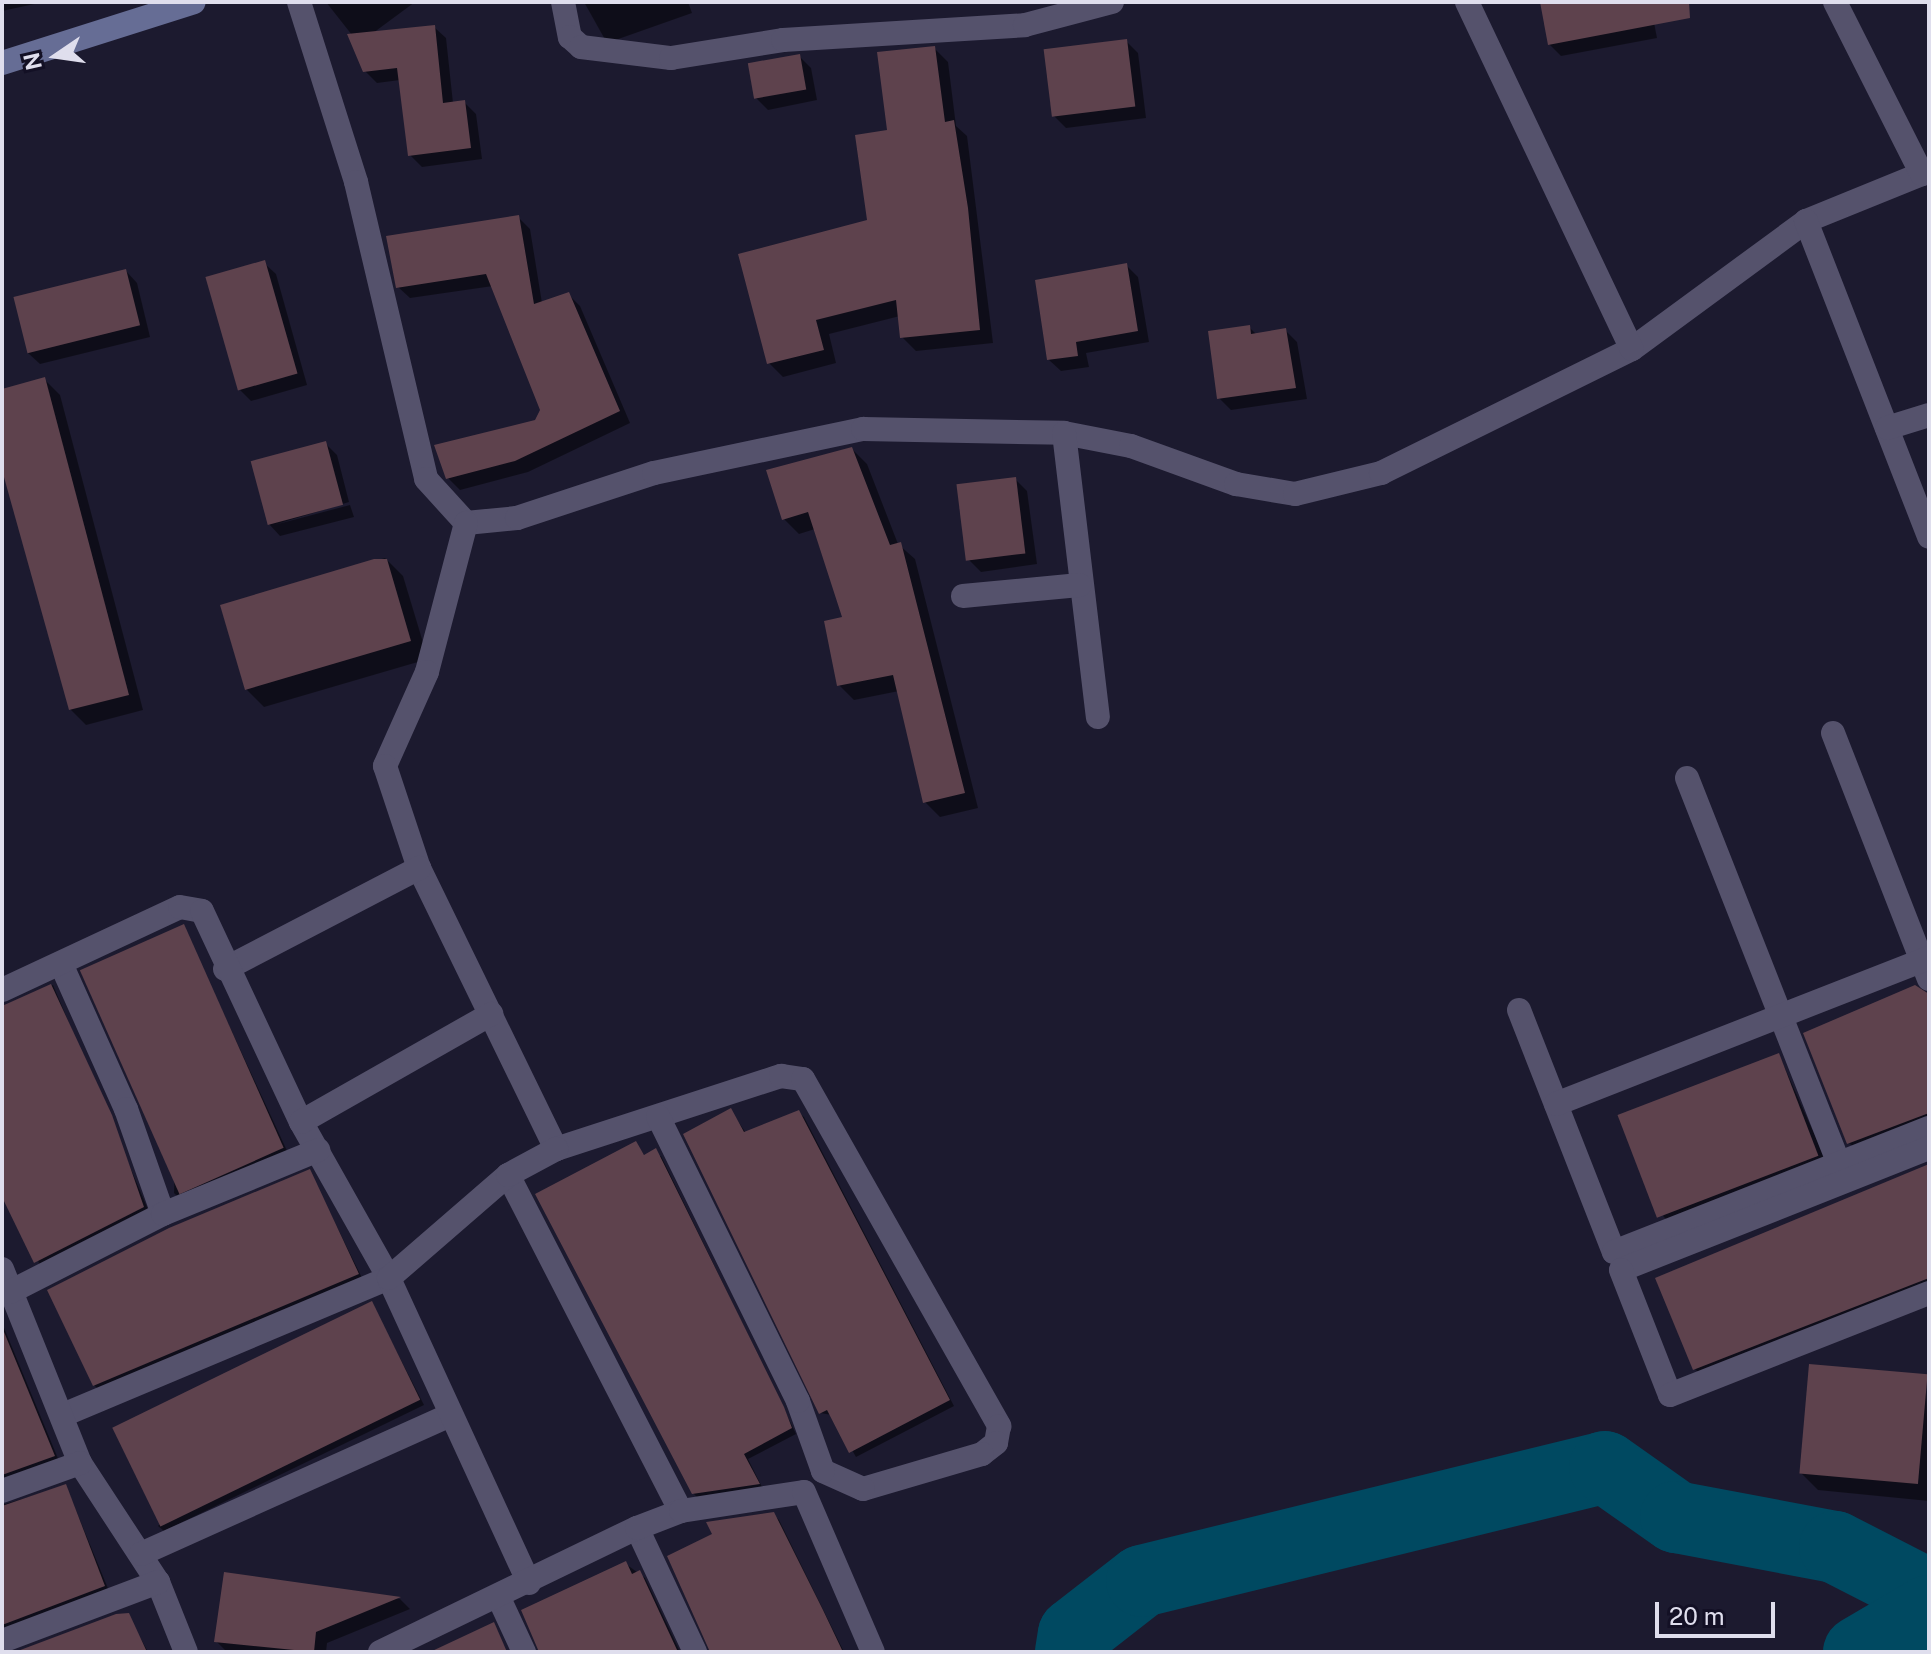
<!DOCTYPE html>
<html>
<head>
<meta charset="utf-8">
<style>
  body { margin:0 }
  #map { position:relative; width:1931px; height:1654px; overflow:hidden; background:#1c1a2f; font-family:"Public Sans",sans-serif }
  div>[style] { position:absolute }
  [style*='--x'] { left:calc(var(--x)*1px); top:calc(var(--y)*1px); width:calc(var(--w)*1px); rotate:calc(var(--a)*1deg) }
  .shadow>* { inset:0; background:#0007 }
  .river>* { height:72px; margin:-36px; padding:0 36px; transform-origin:36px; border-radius:36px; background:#004961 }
  .building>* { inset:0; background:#5e424d; transform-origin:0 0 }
  .street>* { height:24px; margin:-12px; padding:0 12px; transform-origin:12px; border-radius:12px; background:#55526c }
  .secondary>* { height:24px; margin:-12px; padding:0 12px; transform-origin:12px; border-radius:12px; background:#666d95 }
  span { translate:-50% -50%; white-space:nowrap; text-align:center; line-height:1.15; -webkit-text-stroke:6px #131025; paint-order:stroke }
  .frame { position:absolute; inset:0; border:4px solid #dfdeed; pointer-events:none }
  .north { position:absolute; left:16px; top:16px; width:80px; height:80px; -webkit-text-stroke:6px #131025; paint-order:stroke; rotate:257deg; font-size:22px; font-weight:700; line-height:32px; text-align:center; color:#dfdeed }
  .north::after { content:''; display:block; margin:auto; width:28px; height:36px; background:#dfdeed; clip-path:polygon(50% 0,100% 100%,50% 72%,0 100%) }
  .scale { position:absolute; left:1655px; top:1602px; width:120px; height:36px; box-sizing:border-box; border:4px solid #dfdeed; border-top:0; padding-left:10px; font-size:24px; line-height:28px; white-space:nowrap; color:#dfdeed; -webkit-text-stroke:6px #131025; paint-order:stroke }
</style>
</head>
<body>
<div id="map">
  <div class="shadow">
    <i style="clip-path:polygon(2px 2px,38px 2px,39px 3px,2px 11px)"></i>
    <i style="clip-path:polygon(326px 2px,415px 2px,373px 33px,434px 27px,446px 38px,453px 103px,464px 102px,476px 114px,482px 159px,422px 167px,410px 155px,400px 80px,377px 83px,365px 71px,352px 35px)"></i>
    <i style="clip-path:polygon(584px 2px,688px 2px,692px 13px,607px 43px)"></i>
    <i style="clip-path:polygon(1549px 2px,1650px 2px,1657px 38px,1561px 56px,1549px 44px)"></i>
    <i style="clip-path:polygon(1126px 41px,1138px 53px,1146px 118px,1066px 128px,1054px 116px)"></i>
    <i style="clip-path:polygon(934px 48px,948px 62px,956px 126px,967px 136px,993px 343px,916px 351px,902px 337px,900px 316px,829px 334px,836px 363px,783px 377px,769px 363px,869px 221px,889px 132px)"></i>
    <i style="clip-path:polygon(799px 56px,811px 68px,817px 100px,768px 110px,756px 98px)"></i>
    <i style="clip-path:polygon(518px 217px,530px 229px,542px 303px,568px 294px,580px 306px,630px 423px,528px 472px,460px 490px,448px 478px,537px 422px,542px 410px,493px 286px,410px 298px,398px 287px)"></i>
    <i style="clip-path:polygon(264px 263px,276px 274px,307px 385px,251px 401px,240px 390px)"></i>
    <i style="clip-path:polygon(1126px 265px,1138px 277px,1149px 342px,1086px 353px,1089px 367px,1061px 371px,1049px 360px)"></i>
    <i style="clip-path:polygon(126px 271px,137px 283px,150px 337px,40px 364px,28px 353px)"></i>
    <i style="clip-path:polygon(1249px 327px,1257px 335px,1285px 330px,1297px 342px,1307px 399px,1231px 410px,1219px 398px)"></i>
    <i style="clip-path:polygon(44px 379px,60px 395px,143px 710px,86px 725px,70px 709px,2px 462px,2px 391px)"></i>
    <i style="clip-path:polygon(326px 444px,337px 455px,349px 502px,274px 525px,350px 505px,354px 517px,280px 536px,269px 524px)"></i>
    <i style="clip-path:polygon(852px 449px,867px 464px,898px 544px,915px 559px,978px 808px,940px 817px,925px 802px,899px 691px,854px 700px,839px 685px,844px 619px,815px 529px,799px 534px,784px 519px)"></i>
    <i style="clip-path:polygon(1015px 479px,1027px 491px,1037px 564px,981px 572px,969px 560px)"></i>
    <i style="clip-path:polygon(385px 558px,403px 576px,428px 659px,264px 707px,246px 689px,222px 606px)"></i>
    <i style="clip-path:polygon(183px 926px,288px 1153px,179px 1198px,174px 1193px)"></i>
    <i style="clip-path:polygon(53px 985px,149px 1212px,41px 1267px,2px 1188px,2px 1008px)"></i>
    <i style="clip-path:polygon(1929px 1001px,1929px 1127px,1859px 1152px,1849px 1143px)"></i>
    <i style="clip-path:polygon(1779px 1055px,1828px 1165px,1673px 1226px,1663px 1216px)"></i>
    <i style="clip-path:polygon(731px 1111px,746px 1133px,798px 1112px,804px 1117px,954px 1406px,856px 1457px,832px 1415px,820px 1413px)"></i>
    <i style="clip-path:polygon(636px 1144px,645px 1156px,661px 1156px,796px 1434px,748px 1459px,763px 1489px,699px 1499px,693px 1493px)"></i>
    <i style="clip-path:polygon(1929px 1165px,1929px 1288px,1704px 1378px,1695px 1369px)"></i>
    <i style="clip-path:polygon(310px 1172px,363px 1280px,100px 1391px,94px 1385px)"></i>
    <i style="clip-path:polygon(372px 1304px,424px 1405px,164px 1531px,158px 1526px)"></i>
    <i style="clip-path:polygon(2px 1323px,59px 1461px,2px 1482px)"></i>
    <i style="clip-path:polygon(1926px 1377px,1929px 1501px,1818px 1490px,1800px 1472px)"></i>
    <i style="clip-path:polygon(66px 1486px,109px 1591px,2px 1632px,2px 1505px)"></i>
    <i style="clip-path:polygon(773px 1514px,779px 1520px,844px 1652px,709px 1652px)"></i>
    <i style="clip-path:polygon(626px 1564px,645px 1578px,680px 1652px,541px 1652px)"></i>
    <i style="clip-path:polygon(225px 1574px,400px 1599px,410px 1609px,327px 1643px,326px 1652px,227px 1652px,216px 1641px)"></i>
    <i style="clip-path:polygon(128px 1615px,148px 1652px,22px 1652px)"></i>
  </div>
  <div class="river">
    <i style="--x:1071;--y:1652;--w:18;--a:-81"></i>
    <i style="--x:1074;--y:1634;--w:86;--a:-37.9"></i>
    <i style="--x:1142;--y:1581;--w:477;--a:-13.8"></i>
    <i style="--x:1605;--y:1467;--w:87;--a:35.2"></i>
    <i style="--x:1676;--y:1517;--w:162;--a:10.7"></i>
    <i style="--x:1835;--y:1547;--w:106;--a:27.1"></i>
    <i style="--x:1859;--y:1652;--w:81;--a:-30.4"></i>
  </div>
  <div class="building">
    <i style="clip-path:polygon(1540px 2px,1689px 2px,1690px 18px,1548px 45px)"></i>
    <i style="clip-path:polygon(435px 25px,443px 103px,465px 100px,471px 148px,408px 156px,397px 68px,363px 72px,347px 34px)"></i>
    <i style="left:1127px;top:39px;width:68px;height:84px;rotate:83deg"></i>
    <i style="clip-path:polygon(935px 46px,945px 122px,954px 120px,968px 208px,980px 330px,900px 338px,896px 300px,816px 320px,824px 350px,767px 364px,738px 254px,867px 220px,855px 135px,887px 130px,877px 52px)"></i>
    <i style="left:800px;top:54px;width:36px;height:53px;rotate:80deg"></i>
    <i style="clip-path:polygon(519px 215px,534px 304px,569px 292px,620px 411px,515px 461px,446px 479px,434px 445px,535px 420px,540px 410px,486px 274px,396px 288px,386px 236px)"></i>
    <i style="left:265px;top:260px;width:118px;height:62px;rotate:74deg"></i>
    <i style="clip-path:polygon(1127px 263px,1138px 331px,1076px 342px,1078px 356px,1047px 360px,1035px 280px)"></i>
    <i style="left:126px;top:269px;width:58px;height:116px;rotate:76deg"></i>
    <i style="clip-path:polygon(1250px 325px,1251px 334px,1286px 328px,1296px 388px,1217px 399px,1208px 331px)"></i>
    <i style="clip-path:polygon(45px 377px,129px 695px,69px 710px,2px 470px,2px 389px)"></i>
    <i style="left:326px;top:441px;width:66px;height:78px;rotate:75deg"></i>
    <i style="clip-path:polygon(852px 447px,890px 545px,901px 542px,965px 793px,923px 803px,893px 675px,837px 686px,824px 621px,842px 617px,808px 512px,782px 520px,766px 470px)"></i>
    <i style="left:1016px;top:477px;width:77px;height:60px;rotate:83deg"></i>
    <i style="clip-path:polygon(374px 559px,387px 559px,411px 641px,245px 690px,220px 605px)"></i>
    <i style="left:184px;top:924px;width:245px;height:114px;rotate:66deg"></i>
    <i style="clip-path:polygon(51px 984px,112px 1115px,144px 1207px,34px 1263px,2px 1197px,2px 1006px)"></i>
    <i style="clip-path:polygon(1915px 985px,1929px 994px,1929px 1113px,1847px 1144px,1803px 1033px)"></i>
    <i style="left:1779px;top:1053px;width:110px;height:173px;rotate:69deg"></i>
    <i style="clip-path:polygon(731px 1108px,744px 1132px,799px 1110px,950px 1400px,849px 1453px,827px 1410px,819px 1414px,683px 1134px)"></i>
    <i style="clip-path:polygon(636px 1141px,644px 1155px,656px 1148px,784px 1407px,792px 1428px,744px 1454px,760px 1484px,692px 1494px,535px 1194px)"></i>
    <i style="clip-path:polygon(1929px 1164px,1929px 1278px,1693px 1370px,1655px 1278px)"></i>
    <i style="clip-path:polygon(310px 1169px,359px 1274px,93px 1386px,47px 1290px,169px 1228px)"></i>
    <i style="left:372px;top:1301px;width:110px;height:289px;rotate:64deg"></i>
    <i style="clip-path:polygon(2px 1327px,55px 1456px,2px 1475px)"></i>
    <i style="left:1809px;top:1364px;width:119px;height:110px;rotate:5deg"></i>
    <i style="clip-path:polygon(66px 1484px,105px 1586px,2px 1625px,2px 1506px)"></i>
    <i style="clip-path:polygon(774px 1512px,823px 1610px,843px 1652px,710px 1652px,667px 1556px,712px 1534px,706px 1522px)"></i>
    <i style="clip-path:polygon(626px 1561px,632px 1574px,640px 1570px,678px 1652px,539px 1652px,521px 1610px)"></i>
    <i style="clip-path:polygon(224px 1572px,401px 1597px,316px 1632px,314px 1652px,214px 1642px)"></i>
    <i style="clip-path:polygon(129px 1613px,147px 1652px,15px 1652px,116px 1614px)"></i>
    <i style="clip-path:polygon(494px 1622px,507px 1652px,430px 1652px)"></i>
  </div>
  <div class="street">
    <i style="--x:299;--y:2;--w:189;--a:72.4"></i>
    <i style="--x:356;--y:182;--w:305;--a:76.7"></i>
    <i style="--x:426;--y:479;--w:59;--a:47.7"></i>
    <i style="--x:466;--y:523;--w:51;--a:-5.6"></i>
    <i style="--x:517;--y:518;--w:144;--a:-18.2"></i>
    <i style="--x:654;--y:473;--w:214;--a:-11.9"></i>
    <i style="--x:863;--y:429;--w:201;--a:1.1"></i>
    <i style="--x:1064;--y:433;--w:68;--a:11"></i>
    <i style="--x:1131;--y:446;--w:112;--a:19.9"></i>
    <i style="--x:1236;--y:484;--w:60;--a:9.6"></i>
    <i style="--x:1295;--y:494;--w:89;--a:-13.7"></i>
    <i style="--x:1381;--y:473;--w:280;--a:-26.3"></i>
    <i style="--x:1632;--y:349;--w:216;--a:-36.3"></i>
    <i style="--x:1806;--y:221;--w:133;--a:-22.1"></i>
    <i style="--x:563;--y:2;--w:36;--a:79"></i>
    <i style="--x:570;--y:37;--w:15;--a:42"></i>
    <i style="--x:581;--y:47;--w:91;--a:7"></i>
    <i style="--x:671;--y:58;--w:113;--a:-9.1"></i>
    <i style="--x:783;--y:40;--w:242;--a:-3.5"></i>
    <i style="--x:1025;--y:25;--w:90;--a:-14.8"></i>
    <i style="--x:1467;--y:2;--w:384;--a:64.6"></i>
    <i style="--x:1835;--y:2;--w:193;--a:63.2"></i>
    <i style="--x:1806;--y:221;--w:339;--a:68.7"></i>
    <i style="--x:1887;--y:428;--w:44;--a:-17.2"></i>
    <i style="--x:1064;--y:433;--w:286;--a:83.2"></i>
    <i style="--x:466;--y:523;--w:154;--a:104.7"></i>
    <i style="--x:427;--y:672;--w:103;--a:114.1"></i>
    <i style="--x:385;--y:766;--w:108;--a:71.6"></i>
    <i style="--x:419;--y:868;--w:313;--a:64"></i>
    <i style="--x:556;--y:1149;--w:237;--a:-18"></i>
    <i style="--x:781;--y:1076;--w:22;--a:8"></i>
    <i style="--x:803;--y:1079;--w:399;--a:60.5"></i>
    <i style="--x:999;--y:1426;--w:17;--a:100"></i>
    <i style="--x:996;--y:1443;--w:18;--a:142"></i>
    <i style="--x:982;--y:1454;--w:124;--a:163.6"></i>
    <i style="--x:863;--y:1489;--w:44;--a:-155.8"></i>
    <i style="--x:823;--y:1471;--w:74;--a:-109.7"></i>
    <i style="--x:798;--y:1401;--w:317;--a:-116.2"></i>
    <i style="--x:963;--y:596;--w:117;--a:-5.4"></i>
    <i style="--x:1833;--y:733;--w:264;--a:68.7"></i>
    <i style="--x:1687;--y:778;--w:431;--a:68.5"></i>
    <i style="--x:62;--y:966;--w:157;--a:65.9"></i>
    <i style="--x:126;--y:1109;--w:111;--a:70.6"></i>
    <i style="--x:225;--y:969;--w:219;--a:-27.5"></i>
    <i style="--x:2;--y:990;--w:196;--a:-25"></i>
    <i style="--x:180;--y:907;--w:22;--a:10"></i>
    <i style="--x:202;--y:911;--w:233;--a:64.9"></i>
    <i style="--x:301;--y:1122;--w:179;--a:60.6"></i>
    <i style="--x:389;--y:1278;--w:354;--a:157.2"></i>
    <i style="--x:1519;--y:1010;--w:260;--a:68.6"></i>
    <i style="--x:1614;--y:1252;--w:339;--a:-21.5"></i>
    <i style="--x:1556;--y:1104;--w:401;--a:-21.4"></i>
    <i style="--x:301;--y:1122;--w:219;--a:-29.6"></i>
    <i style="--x:1929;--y:1148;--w:331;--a:158.4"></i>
    <i style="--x:1621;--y:1270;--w:134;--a:68.6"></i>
    <i style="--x:1670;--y:1395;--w:278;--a:-21.5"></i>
    <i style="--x:508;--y:1175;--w:378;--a:62.8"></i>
    <i style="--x:2;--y:1269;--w:209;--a:68.1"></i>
    <i style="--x:80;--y:1463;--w:142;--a:56.8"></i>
    <i style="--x:158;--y:1582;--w:75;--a:68.2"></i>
    <i style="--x:10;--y:1292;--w:172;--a:-27"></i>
    <i style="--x:163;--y:1214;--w:168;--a:-22.4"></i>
    <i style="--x:2;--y:1491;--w:83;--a:-19.7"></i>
    <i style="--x:637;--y:1528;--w:137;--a:64.9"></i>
    <i style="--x:141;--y:1554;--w:339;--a:-24.2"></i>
    <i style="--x:529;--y:1583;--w:336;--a:-114.7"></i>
    <i style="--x:389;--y:1278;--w:157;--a:-40.9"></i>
    <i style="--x:508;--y:1175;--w:55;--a:-28.4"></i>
    <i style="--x:498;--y:1596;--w:62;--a:65.1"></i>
    <i style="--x:2;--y:1641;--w:167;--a:-20.7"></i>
    <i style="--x:380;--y:1652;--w:285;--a:-25.8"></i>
    <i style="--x:637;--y:1528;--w:47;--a:-21.1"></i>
    <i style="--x:681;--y:1511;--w:124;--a:-8.8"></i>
    <i style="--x:804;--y:1492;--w:174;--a:66.7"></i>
  </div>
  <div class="secondary">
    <i style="--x:2;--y:63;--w:201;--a:-17.6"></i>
  </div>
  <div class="frame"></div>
  <div class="north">N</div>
  <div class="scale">20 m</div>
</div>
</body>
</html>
